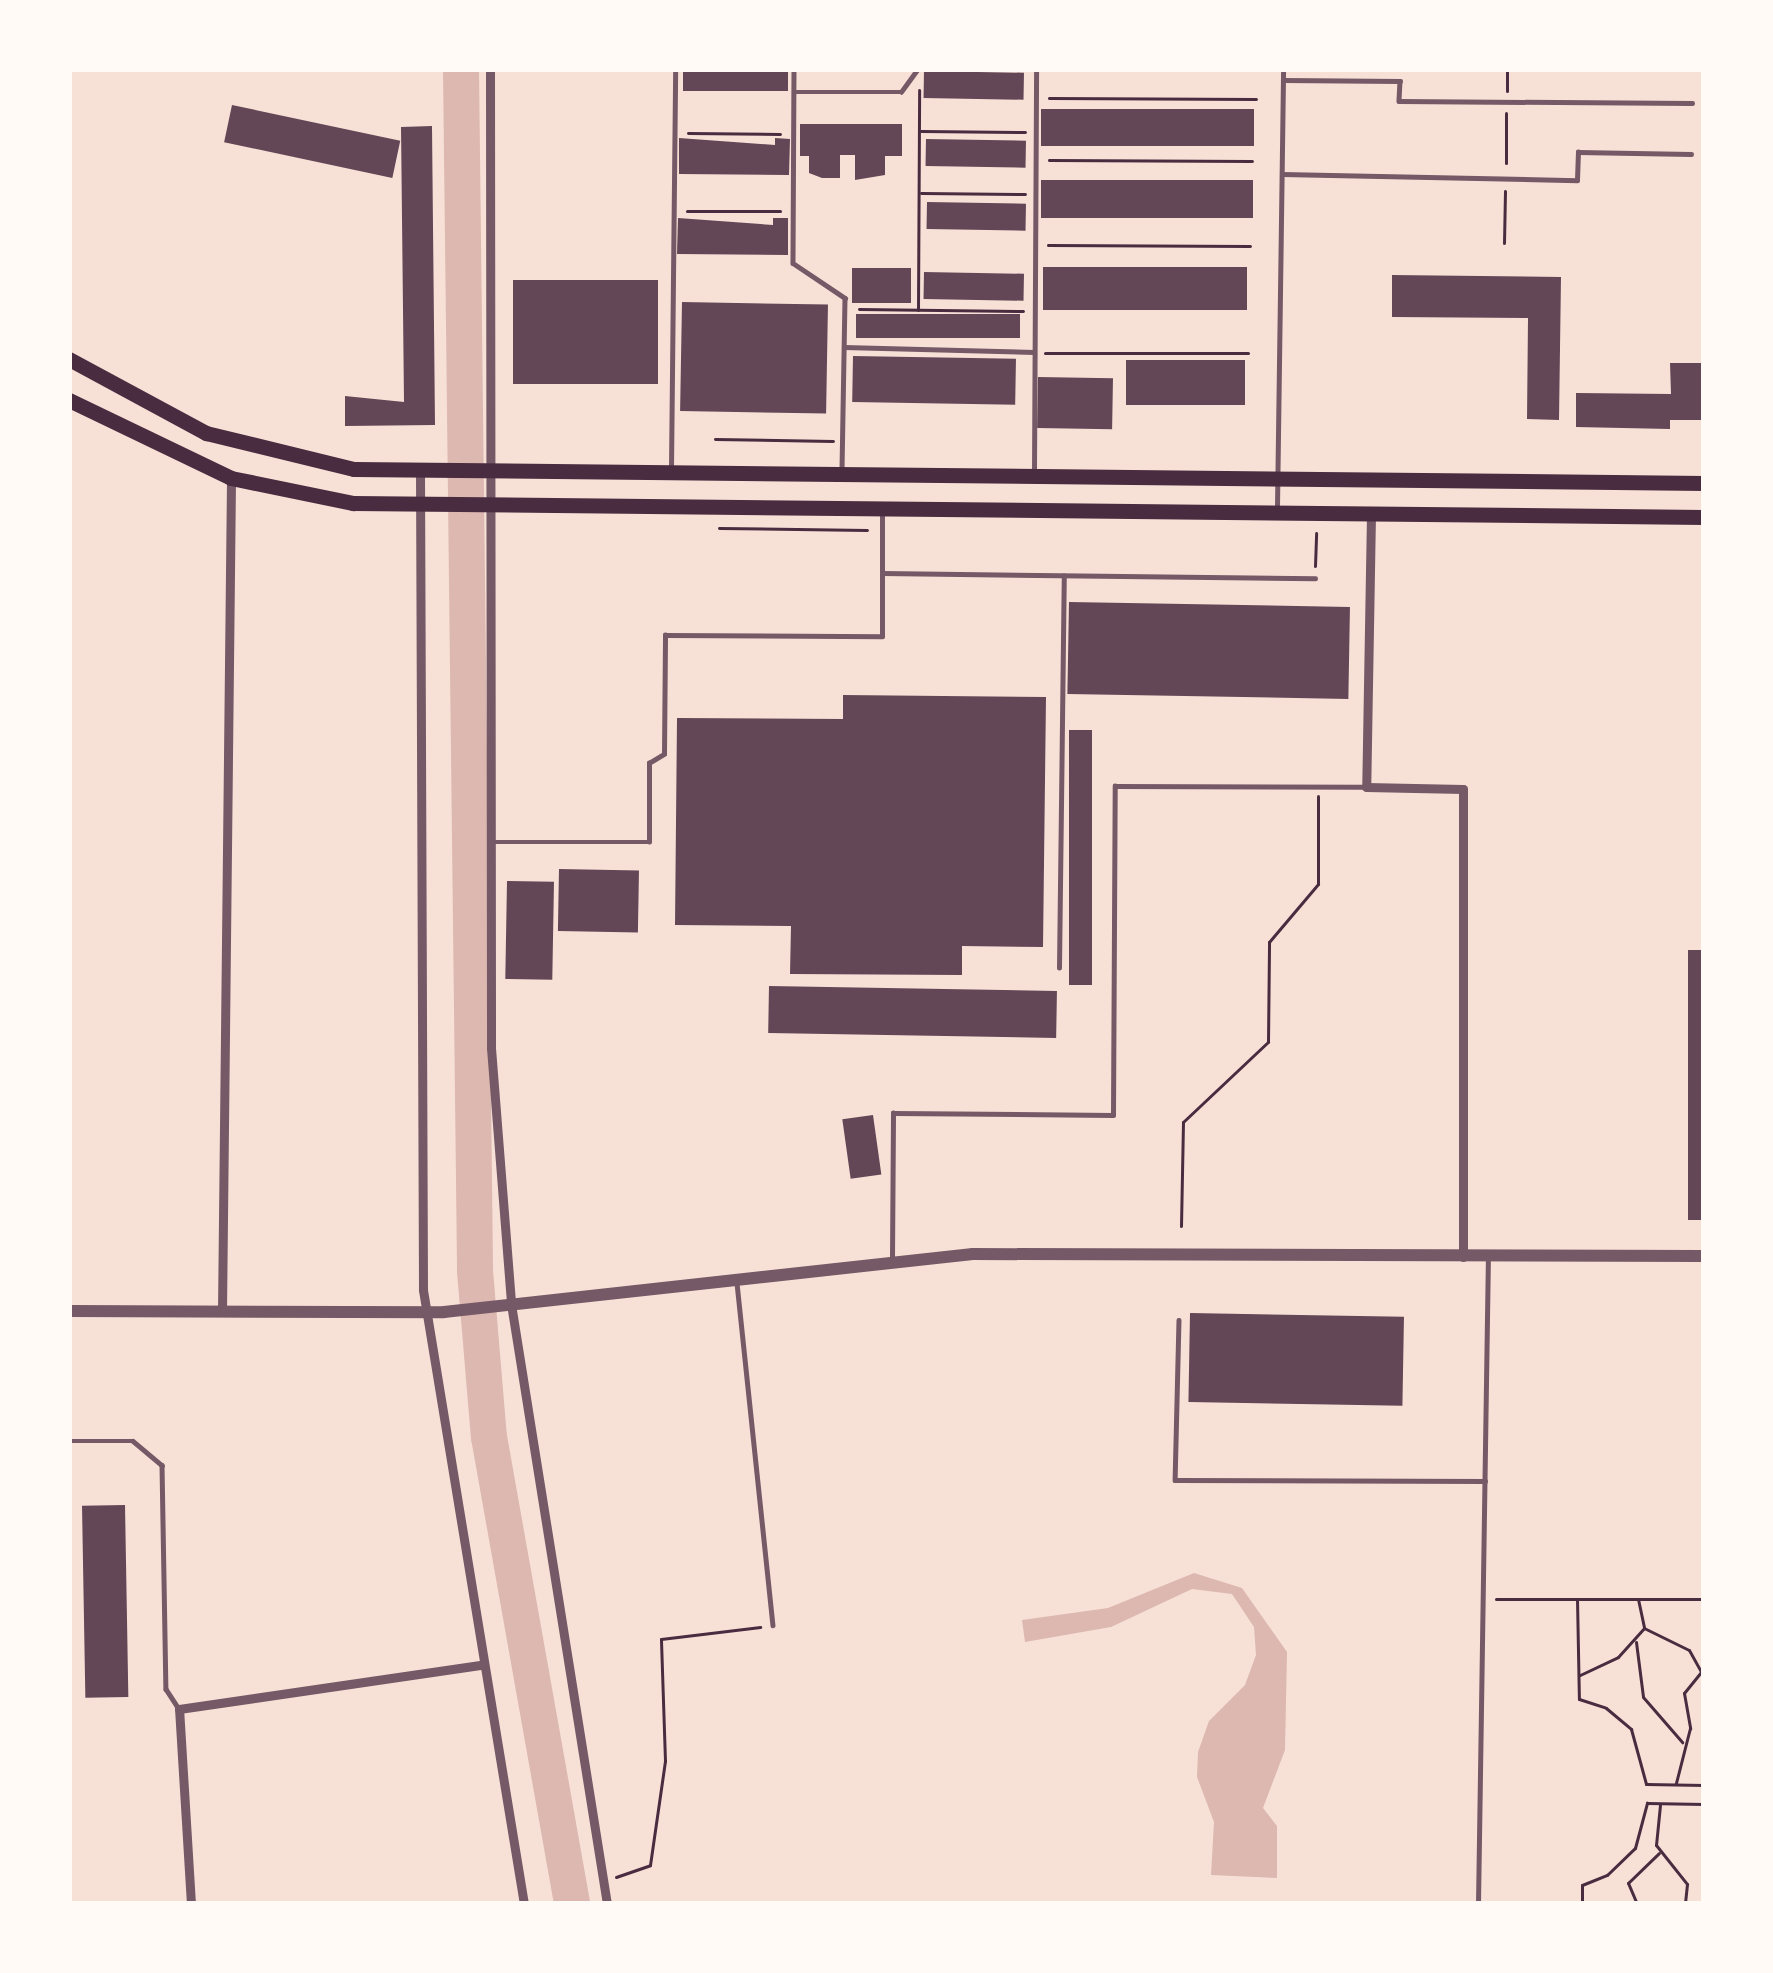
<!DOCTYPE html>
<html>
<head>
<meta charset="utf-8">
<style>
  body { margin:0 }
  #map { position:relative; width:1773px; height:1973px; overflow:hidden; background:#f7e1d7; font-family:Montserrat,sans-serif }
  div>[style] { position:absolute }
  [style*='--x'] { left:calc(var(--x)*1px); top:calc(var(--y)*1px); width:calc(var(--w)*1px); rotate:calc(var(--a)*1deg) }
  .water>* { inset:0; background:#dcb8b0 }
  .river>* { height:36px; margin:-18px; padding:0 18px; transform-origin:18px; border-radius:18px; background:#dcb8b0 }
  .building>* { inset:0; background:#644757; transform-origin:0 0 }
  .path>* { height:3px; margin:-1.5px; padding:0 1.5px; transform-origin:1.5px; border-radius:1.5px; background:#4a2c40 }
  .service>* { height:4.5px; margin:-2.25px; padding:0 2.25px; transform-origin:2.25px; border-radius:2.25px; background:#755966 }
  .minor>* { height:9px; margin:-4.5px; padding:0 4.5px; transform-origin:4.5px; border-radius:4.5px; background:#755966 }
  .tertiary>* { height:12px; margin:-6px; padding:0 6px; transform-origin:6px; border-radius:6px; background:#755966 }
  .primary>* { height:15px; margin:-7.5px; padding:0 7.5px; transform-origin:7.5px; border-radius:7.5px; background:#4a2c40 }
  span { translate:-50% -50%; white-space:nowrap; text-align:center; line-height:1.15; -webkit-text-stroke:9px #fffaf5; paint-order:stroke }
  .frame { position:absolute; inset:0; border:72px solid #fffaf5; pointer-events:none }
</style>
</head>
<body>
<div id="map">
  <div class="water">
    <i style="clip-path:polygon(1194px 1573px,1242px 1588px,1287px 1652px,1285px 1750px,1263px 1808px,1277px 1826px,1277px 1878px,1211px 1875px,1214px 1822px,1197px 1777px,1198px 1752px,1209px 1721px,1245px 1685px,1256px 1655px,1254px 1627px,1232px 1594px,1192px 1589px,1111px 1627px,1025px 1642px,1022px 1620px,1108px 1608px)"></i>
  </div>
  <div class="river">
    <i style="--x:461;--y:69;--w:1202;--a:89.33"></i>
    <i style="--x:475;--y:1271;--w:167;--a:85.2"></i>
    <i style="--x:489;--y:1437;--w:474;--a:79.9"></i>
  </div>
  <div class="building">
    <i style="left:683px;top:69px;width:105px;height:22px"></i>
    <i style="left:924px;top:71px;width:100px;height:27px;rotate:1deg"></i>
    <i style="left:232px;top:105px;width:172px;height:38px;rotate:12deg"></i>
    <i style="left:1041px;top:109px;width:213px;height:37px"></i>
    <i style="clip-path:polygon(800px 124px,902px 124px,902px 156px,885px 156px,885px 175px,855px 180px,855px 155px,840px 155px,840px 178px,822px 178px,809px 173px,809px 156px,800px 156px)"></i>
    <i style="clip-path:polygon(432px 126px,435px 425px,345px 426px,345px 396px,404px 402px,401px 127px)"></i>
    <i style="clip-path:polygon(679px 138px,775px 145px,775px 138px,790px 139px,789px 175px,679px 174px)"></i>
    <i style="left:926px;top:139px;width:100px;height:27px;rotate:1deg"></i>
    <i style="left:1041px;top:180px;width:212px;height:38px"></i>
    <i style="left:927px;top:202px;width:99px;height:27px;rotate:1deg"></i>
    <i style="clip-path:polygon(678px 218px,773px 225px,773px 218px,788px 218px,788px 255px,677px 254px)"></i>
    <i style="left:1043px;top:267px;width:204px;height:43px"></i>
    <i style="left:852px;top:268px;width:59px;height:35px"></i>
    <i style="left:924px;top:272px;width:100px;height:27px;rotate:1deg"></i>
    <i style="clip-path:polygon(1392px 275px,1561px 277px,1559px 420px,1527px 419px,1528px 318px,1392px 317px)"></i>
    <i style="left:513px;top:280px;width:145px;height:104px"></i>
    <i style="left:682px;top:302px;width:146px;height:109px;rotate:1deg"></i>
    <i style="left:856px;top:314px;width:164px;height:24px"></i>
    <i style="left:853px;top:356px;width:163px;height:46px;rotate:1deg"></i>
    <i style="left:1126px;top:360px;width:119px;height:45px"></i>
    <i style="clip-path:polygon(1670px 363px,1704px 363px,1704px 420px,1670px 420px,1670px 429px,1576px 427px,1576px 393px,1671px 394px)"></i>
    <i style="left:1038px;top:377px;width:75px;height:51px;rotate:1deg"></i>
    <i style="left:1069px;top:602px;width:281px;height:92px;rotate:1deg"></i>
    <i style="clip-path:polygon(843px 695px,1046px 697px,1043px 947px,962px 946px,962px 975px,790px 974px,791px 926px,675px 925px,677px 718px,843px 719px)"></i>
    <i style="left:1069px;top:730px;width:23px;height:255px"></i>
    <i style="left:559px;top:869px;width:80px;height:62px;rotate:1deg"></i>
    <i style="left:507px;top:881px;width:47px;height:98px;rotate:1deg"></i>
    <i style="left:1688px;top:950px;width:16px;height:270px"></i>
    <i style="left:769px;top:986px;width:288px;height:47px;rotate:1deg"></i>
    <i style="left:873px;top:1115px;width:60px;height:31px;rotate:82deg"></i>
    <i style="left:1190px;top:1313px;width:214px;height:89px;rotate:1deg"></i>
    <i style="left:125px;top:1505px;width:192px;height:43px;rotate:89deg"></i>
  </div>
  <div class="path">
    <i style="--x:1507;--y:91;--w:22;--a:-90"></i>
    <i style="--x:1049;--y:98;--w:207;--a:0.3"></i>
    <i style="--x:921;--y:131;--w:104;--a:0.6"></i>
    <i style="--x:688;--y:133;--w:92;--a:0.6"></i>
    <i style="--x:1049;--y:160;--w:203;--a:0.3"></i>
    <i style="--x:1506;--y:163;--w:50;--a:-90"></i>
    <i style="--x:921;--y:193;--w:104;--a:0.6"></i>
    <i style="--x:687;--y:211;--w:93;--a:0"></i>
    <i style="--x:1504;--y:243;--w:52;--a:-88.9"></i>
    <i style="--x:1048;--y:245;--w:202;--a:0.3"></i>
    <i style="--x:859;--y:309;--w:164;--a:0.7"></i>
    <i style="--x:918;--y:310;--w:220;--a:-89.7"></i>
    <i style="--x:1045;--y:353;--w:203;--a:0"></i>
    <i style="--x:715;--y:439;--w:118;--a:1"></i>
    <i style="--x:719;--y:528;--w:148;--a:0.8"></i>
    <i style="--x:1315;--y:566;--w:33;--a:-88"></i>
    <i style="--x:1181;--y:1226;--w:104;--a:-88.9"></i>
    <i style="--x:1183;--y:1122;--w:117;--a:-43.3"></i>
    <i style="--x:1268;--y:1042;--w:100;--a:-89.4"></i>
    <i style="--x:1269;--y:942;--w:76;--a:-49.8"></i>
    <i style="--x:1318;--y:884;--w:88;--a:-90"></i>
    <i style="--x:1496;--y:1599;--w:208;--a:0"></i>
    <i style="--x:1577;--y:1599;--w:100;--a:88.9"></i>
    <i style="--x:1579;--y:1699;--w:28;--a:18"></i>
    <i style="--x:1606;--y:1708;--w:33;--a:40"></i>
    <i style="--x:1631;--y:1729;--w:57;--a:74.7"></i>
    <i style="--x:1646;--y:1784;--w:58;--a:1"></i>
    <i style="--x:1638;--y:1599;--w:30;--a:78"></i>
    <i style="--x:1644;--y:1628;--w:50;--a:26.1"></i>
    <i style="--x:1689;--y:1650;--w:25;--a:61"></i>
    <i style="--x:1701;--y:1672;--w:27;--a:129"></i>
    <i style="--x:1684;--y:1693;--w:36;--a:80"></i>
    <i style="--x:1690;--y:1728;--w:57;--a:104.3"></i>
    <i style="--x:1636;--y:1642;--w:55;--a:82.7"></i>
    <i style="--x:1643;--y:1697;--w:60;--a:49.1"></i>
    <i style="--x:1580;--y:1675;--w:42;--a:-25.3"></i>
    <i style="--x:1618;--y:1657;--w:38;--a:-48"></i>
    <i style="--x:1660;--y:1805;--w:40;--a:95.7"></i>
    <i style="--x:1656;--y:1845;--w:50;--a:51.5"></i>
    <i style="--x:1687;--y:1884;--w:20;--a:96"></i>
    <i style="--x:616;--y:1877;--w:36;--a:-19"></i>
    <i style="--x:650;--y:1865;--w:105;--a:-81.8"></i>
    <i style="--x:665;--y:1761;--w:122;--a:-91.9"></i>
    <i style="--x:661;--y:1639;--w:100;--a:-6.9"></i>
    <i style="--x:1582;--y:1904;--w:19;--a:-90"></i>
    <i style="--x:1582;--y:1885;--w:27;--a:-22"></i>
    <i style="--x:1607;--y:1875;--w:39;--a:-44"></i>
    <i style="--x:1635;--y:1848;--w:47;--a:-75.1"></i>
    <i style="--x:1647;--y:1803;--w:57;--a:1"></i>
    <i style="--x:1637;--y:1904;--w:23;--a:-113"></i>
    <i style="--x:1628;--y:1883;--w:43;--a:-44.1"></i>
  </div>
  <div class="service">
    <i style="--x:794;--y:69;--w:194;--a:90.3"></i>
    <i style="--x:793;--y:263;--w:63;--a:33.9"></i>
    <i style="--x:845;--y:298;--w:173;--a:91"></i>
    <i style="--x:1283;--y:80;--w:117;--a:0.5"></i>
    <i style="--x:1400;--y:81;--w:20;--a:93"></i>
    <i style="--x:1399;--y:101;--w:293;--a:0.4"></i>
    <i style="--x:794;--y:92;--w:107;--a:0"></i>
    <i style="--x:901;--y:92;--w:29;--a:-54"></i>
    <i style="--x:1282;--y:174;--w:295;--a:1.2"></i>
    <i style="--x:1577;--y:180;--w:28;--a:-88"></i>
    <i style="--x:1578;--y:152;--w:113;--a:1"></i>
    <i style="--x:844;--y:347;--w:190;--a:1.5"></i>
    <i style="--x:671;--y:469;--w:400;--a:-89.4"></i>
    <i style="--x:1034;--y:472;--w:403;--a:-89.7"></i>
    <i style="--x:1277;--y:507;--w:438;--a:-89.2"></i>
    <i style="--x:882;--y:573;--w:433;--a:0.7"></i>
    <i style="--x:494;--y:842;--w:155;--a:0"></i>
    <i style="--x:649;--y:842;--w:79;--a:-90"></i>
    <i style="--x:649;--y:763;--w:17;--a:-31"></i>
    <i style="--x:664;--y:754;--w:119;--a:-89.5"></i>
    <i style="--x:665;--y:635;--w:217;--a:0.3"></i>
    <i style="--x:882;--y:636;--w:120;--a:-90"></i>
    <i style="--x:1059;--y:968;--w:392;--a:-89.3"></i>
    <i style="--x:892;--y:1259;--w:146;--a:-89.6"></i>
    <i style="--x:893;--y:1113;--w:220;--a:0.5"></i>
    <i style="--x:1113;--y:1115;--w:329;--a:-89.7"></i>
    <i style="--x:1115;--y:786;--w:248;--a:0.2"></i>
    <i style="--x:737;--y:1283;--w:344;--a:84"></i>
    <i style="--x:1179;--y:1320;--w:160;--a:91.4"></i>
    <i style="--x:1175;--y:1480;--w:310;--a:0.2"></i>
    <i style="--x:69;--y:1441;--w:64;--a:0"></i>
    <i style="--x:133;--y:1441;--w:38;--a:40"></i>
    <i style="--x:162;--y:1465;--w:224;--a:89"></i>
    <i style="--x:166;--y:1689;--w:24;--a:57"></i>
    <i style="--x:1478;--y:1904;--w:648;--a:-89.12"></i>
  </div>
  <div class="minor">
    <i style="--x:490;--y:69;--w:979;--a:89.94"></i>
    <i style="--x:491;--y:1048;--w:257;--a:85.5"></i>
    <i style="--x:511;--y:1304;--w:608;--a:80.91"></i>
    <i style="--x:420;--y:471;--w:819;--a:89.79"></i>
    <i style="--x:423;--y:1290;--w:622;--a:80.66"></i>
    <i style="--x:1371;--y:514;--w:273;--a:91"></i>
    <i style="--x:1366;--y:787;--w:97;--a:1.2"></i>
    <i style="--x:1463;--y:789;--w:468;--a:90"></i>
    <i style="--x:222;--y:1312;--w:834;--a:-89.38"></i>
    <i style="--x:191;--y:1904;--w:195;--a:-93.5"></i>
    <i style="--x:179;--y:1709;--w:306;--a:-8.3"></i>
  </div>
  <div class="tertiary">
    <i style="--x:69;--y:1311;--w:375;--a:0.2"></i>
    <i style="--x:444;--y:1312;--w:532;--a:-6.26"></i>
    <i style="--x:973;--y:1254;--w:731;--a:0.16"></i>
  </div>
  <div class="primary">
    <i style="--x:69;--y:359;--w:156;--a:28.4"></i>
    <i style="--x:206;--y:433;--w:152;--a:13.7"></i>
    <i style="--x:354;--y:469;--w:1350;--a:0.59"></i>
    <i style="--x:69;--y:400;--w:180;--a:25.7"></i>
    <i style="--x:231;--y:478;--w:125;--a:11.6"></i>
    <i style="--x:353;--y:503;--w:1351;--a:0.59"></i>
  </div>
  <div class="frame"></div>
</div>
</body>
</html>
